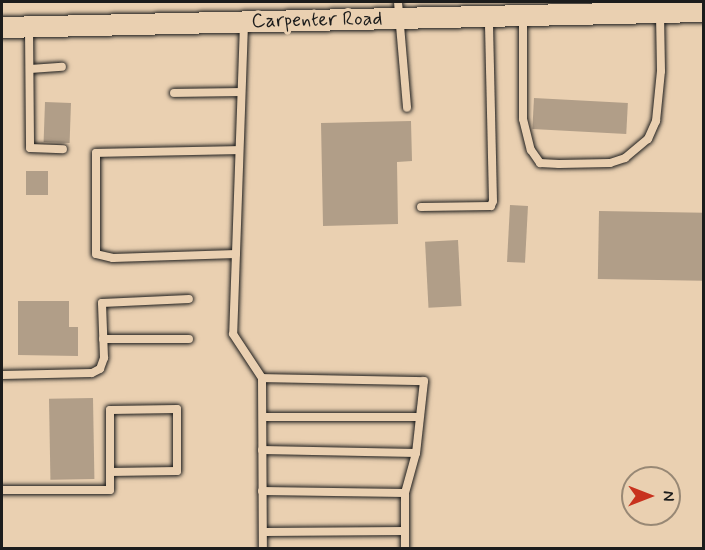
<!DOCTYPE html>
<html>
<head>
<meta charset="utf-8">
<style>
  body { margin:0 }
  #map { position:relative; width:705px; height:550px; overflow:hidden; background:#ead0b1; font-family:Mynerve,sans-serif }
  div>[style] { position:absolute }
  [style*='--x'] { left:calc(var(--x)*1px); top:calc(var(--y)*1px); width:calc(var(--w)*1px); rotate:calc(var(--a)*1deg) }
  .building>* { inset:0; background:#b19e88; transform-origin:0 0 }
  .roads { filter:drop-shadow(0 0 2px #1c1c1c) drop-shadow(0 0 2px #1c1c1c) }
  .lane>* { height:8px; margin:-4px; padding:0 4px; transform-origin:4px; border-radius:4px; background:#ead0b1 }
  .secondary>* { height:21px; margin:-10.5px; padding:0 10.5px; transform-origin:10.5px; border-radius:10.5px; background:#ead0b1 }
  span { translate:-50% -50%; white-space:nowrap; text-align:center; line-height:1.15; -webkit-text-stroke:6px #ead0b1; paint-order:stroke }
  .street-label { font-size:20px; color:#1c1c1c }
  .frame { position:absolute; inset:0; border:3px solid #1c1c1c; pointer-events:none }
  .north { position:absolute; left:621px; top:466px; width:60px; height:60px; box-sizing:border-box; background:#ead0b1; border:2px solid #988875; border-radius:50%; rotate:90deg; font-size:16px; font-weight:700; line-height:24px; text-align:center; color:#1c1c1c }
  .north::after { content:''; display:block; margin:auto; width:21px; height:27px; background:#c8321e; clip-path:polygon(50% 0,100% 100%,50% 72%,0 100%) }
</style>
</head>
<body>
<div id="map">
  <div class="building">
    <i style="left:534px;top:98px;width:94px;height:31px;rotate:3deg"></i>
    <i style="left:45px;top:102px;width:26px;height:40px;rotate:2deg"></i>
    <i style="clip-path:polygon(411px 121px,412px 161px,397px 162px,398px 224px,323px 226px,321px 123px)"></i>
    <i style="left:26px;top:171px;width:22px;height:24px"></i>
    <i style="left:510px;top:205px;width:18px;height:57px;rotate:3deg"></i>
    <i style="left:599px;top:211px;width:105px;height:68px;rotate:1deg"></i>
    <i style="left:458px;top:240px;width:66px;height:33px;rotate:87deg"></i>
    <i style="clip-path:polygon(18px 301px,69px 301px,69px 327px,78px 327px,78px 356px,18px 355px)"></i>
    <i style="left:93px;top:398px;width:81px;height:44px;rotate:89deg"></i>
  </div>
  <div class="roads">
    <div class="lane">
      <i style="--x:398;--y:2;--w:106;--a:85.1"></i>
      <i style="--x:523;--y:17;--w:102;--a:90"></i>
      <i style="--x:523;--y:119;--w:32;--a:76"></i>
      <i style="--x:531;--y:150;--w:16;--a:55"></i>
      <i style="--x:540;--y:163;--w:19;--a:3"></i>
      <i style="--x:559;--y:164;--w:51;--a:-1.1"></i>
      <i style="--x:610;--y:163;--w:16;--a:-18"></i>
      <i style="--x:625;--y:158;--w:30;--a:-40"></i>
      <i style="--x:648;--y:139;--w:20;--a:-66"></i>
      <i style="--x:656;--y:121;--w:50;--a:-84.3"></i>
      <i style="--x:661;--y:71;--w:57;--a:-91"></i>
      <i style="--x:244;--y:24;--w:310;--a:92"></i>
      <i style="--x:233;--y:334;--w:53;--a:56.6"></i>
      <i style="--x:262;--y:378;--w:170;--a:89.7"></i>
      <i style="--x:29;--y:28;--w:120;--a:89.5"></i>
      <i style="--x:30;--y:148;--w:33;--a:2"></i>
      <i style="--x:30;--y:69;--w:32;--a:-4"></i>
      <i style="--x:174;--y:93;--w:65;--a:-0.9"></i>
      <i style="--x:421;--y:207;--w:70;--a:-0.8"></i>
      <i style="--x:491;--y:206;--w:5;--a:-68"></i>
      <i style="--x:493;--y:201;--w:183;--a:-91.3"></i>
      <i style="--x:236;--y:254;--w:123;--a:178.1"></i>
      <i style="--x:113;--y:258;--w:17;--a:-167"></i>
      <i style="--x:96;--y:254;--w:101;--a:-90"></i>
      <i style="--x:96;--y:153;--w:143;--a:-1.2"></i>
      <i style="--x:103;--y:339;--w:86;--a:0"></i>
      <i style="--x:2;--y:375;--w:90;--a:-1.3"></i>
      <i style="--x:92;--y:373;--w:9;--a:-27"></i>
      <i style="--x:100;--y:369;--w:12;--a:-70"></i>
      <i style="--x:104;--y:358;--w:55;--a:-92.1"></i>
      <i style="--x:102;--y:303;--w:87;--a:-2.6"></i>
      <i style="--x:262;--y:378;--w:162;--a:1.1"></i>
      <i style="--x:424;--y:381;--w:72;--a:96.3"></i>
      <i style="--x:264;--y:417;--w:155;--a:0"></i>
      <i style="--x:262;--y:450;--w:154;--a:1.1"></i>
      <i style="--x:416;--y:453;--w:41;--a:105.4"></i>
      <i style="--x:405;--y:493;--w:55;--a:90"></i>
      <i style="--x:2;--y:490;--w:108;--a:0"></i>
      <i style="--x:110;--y:490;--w:80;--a:-90"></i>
      <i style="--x:110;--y:410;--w:67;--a:-0.9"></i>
      <i style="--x:177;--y:409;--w:62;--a:90"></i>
      <i style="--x:177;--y:471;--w:67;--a:179.1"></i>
      <i style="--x:262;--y:491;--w:143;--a:0.8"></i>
      <i style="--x:264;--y:532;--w:141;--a:-0.4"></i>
    </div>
    <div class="secondary">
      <i style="--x:2;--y:27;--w:702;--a:-1.31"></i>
    </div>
  </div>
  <div class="street-label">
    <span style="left:317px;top:20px;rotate:-1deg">Carpenter Road</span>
  </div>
  <div class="frame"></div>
  <div class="north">N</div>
</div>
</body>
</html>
